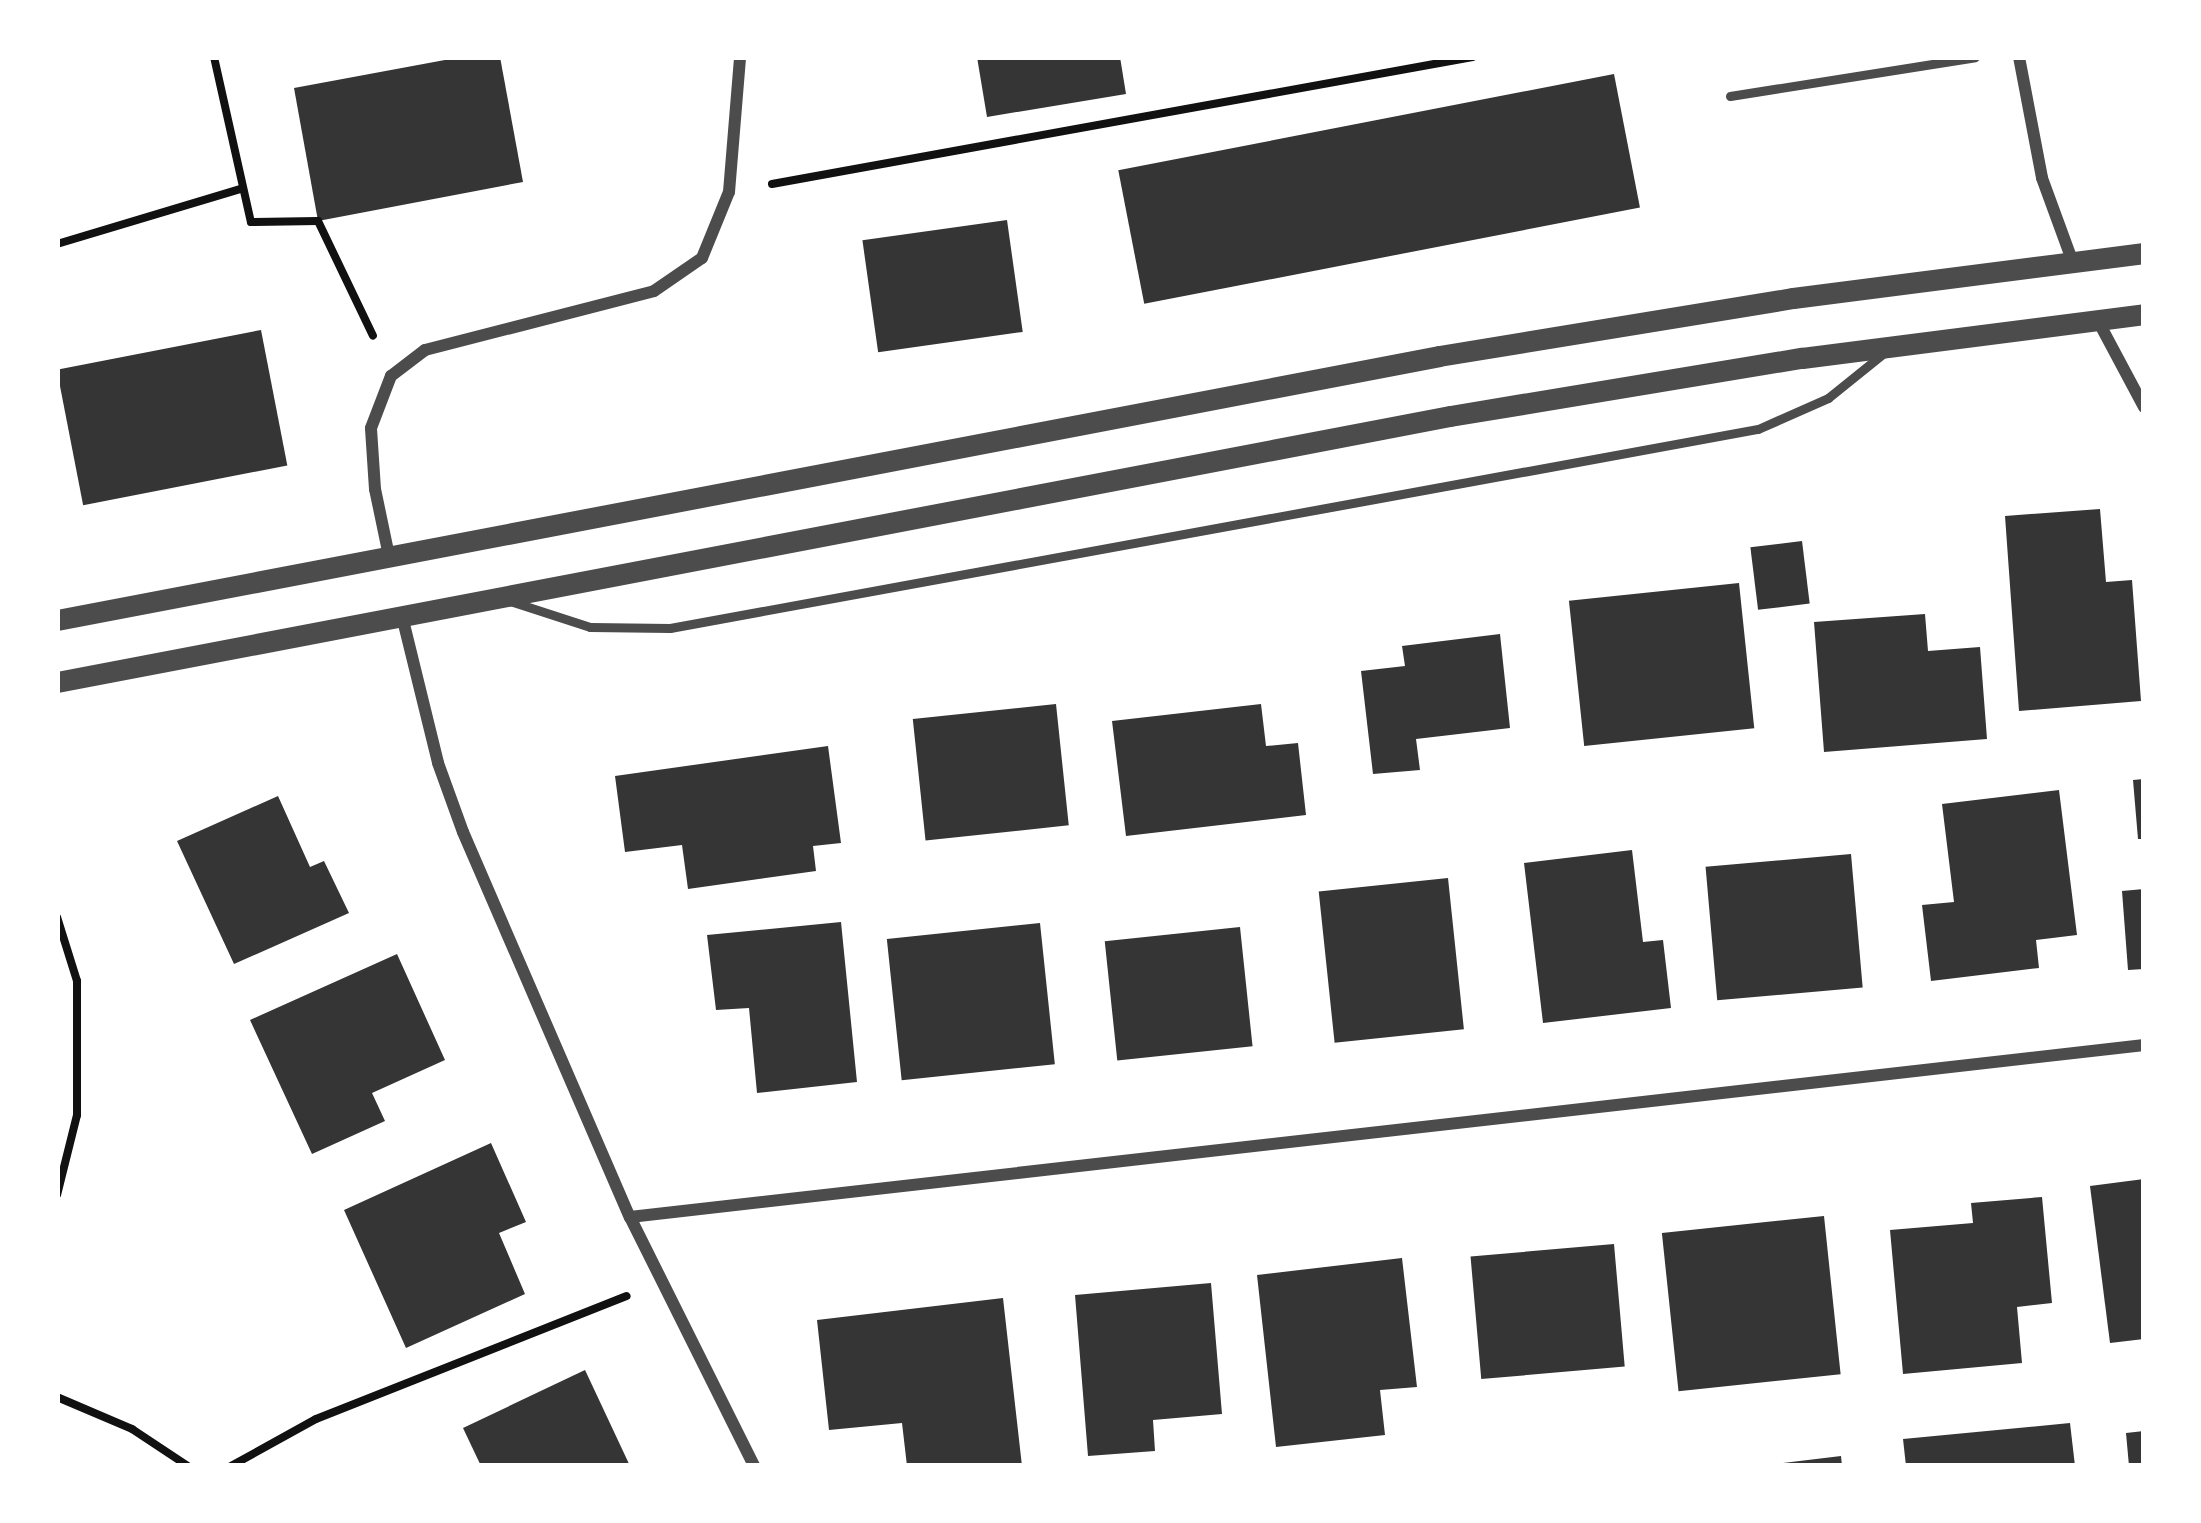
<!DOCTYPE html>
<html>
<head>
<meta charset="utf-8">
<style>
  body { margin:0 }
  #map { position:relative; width:2201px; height:1523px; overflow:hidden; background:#fff; font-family:"Times New Roman",serif }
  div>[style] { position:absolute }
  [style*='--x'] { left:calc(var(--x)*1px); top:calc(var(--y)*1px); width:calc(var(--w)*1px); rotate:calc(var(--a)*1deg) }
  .building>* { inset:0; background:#353535; transform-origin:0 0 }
  .path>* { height:8px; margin:-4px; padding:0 4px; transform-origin:4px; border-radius:4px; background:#111 }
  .service>* { height:9px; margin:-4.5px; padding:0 4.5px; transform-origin:4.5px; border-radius:4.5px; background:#4c4c4c }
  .minor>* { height:12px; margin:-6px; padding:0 6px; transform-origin:6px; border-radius:6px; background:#4c4c4c }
  .tertiary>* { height:21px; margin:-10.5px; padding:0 10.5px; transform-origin:10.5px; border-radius:10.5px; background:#4c4c4c }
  span { translate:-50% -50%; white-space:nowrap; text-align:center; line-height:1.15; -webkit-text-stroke:10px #fff; paint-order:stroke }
  .frame { position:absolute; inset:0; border:60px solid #fff; pointer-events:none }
</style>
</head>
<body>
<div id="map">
  <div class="building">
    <i style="clip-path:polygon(461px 57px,500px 57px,523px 182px,318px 221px,294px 88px)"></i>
    <i style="clip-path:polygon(977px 57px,1120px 57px,1126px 94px,987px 117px)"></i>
    <i style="left:1614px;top:74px;width:136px;height:505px;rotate:79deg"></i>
    <i style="left:1007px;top:220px;width:113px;height:146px;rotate:82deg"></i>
    <i style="left:261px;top:330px;width:138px;height:208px;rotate:79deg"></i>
    <i style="clip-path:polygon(2100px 509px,2106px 582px,2132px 580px,2141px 701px,2019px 711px,2005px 516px)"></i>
    <i style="left:1802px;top:541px;width:63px;height:52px;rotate:83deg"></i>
    <i style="left:1739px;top:583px;width:146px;height:171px;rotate:84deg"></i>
    <i style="clip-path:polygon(1925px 614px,1928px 651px,1980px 647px,1987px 739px,1824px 752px,1814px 622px)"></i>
    <i style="clip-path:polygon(1500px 634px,1510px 728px,1416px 739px,1420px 770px,1373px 774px,1361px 671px,1405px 666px,1402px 646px)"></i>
    <i style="left:1056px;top:704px;width:122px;height:144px;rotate:84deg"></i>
    <i style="clip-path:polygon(1261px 704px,1266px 746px,1298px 743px,1306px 815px,1126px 836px,1112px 721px)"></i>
    <i style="clip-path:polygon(828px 746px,841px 843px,813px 846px,816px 871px,688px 889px,682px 845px,625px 852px,615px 776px)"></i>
    <i style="clip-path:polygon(2144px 779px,2144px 839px,2138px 839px,2133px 780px)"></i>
    <i style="clip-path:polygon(2059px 790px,2077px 935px,2036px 940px,2039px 968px,1931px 981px,1922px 905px,1954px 902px,1942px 804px)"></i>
    <i style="clip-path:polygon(278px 796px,310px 867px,324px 861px,349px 913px,234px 964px,177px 841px)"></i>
    <i style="clip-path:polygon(1632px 850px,1643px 942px,1663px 940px,1671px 1008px,1543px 1023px,1524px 863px)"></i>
    <i style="left:1851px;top:854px;width:134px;height:146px;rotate:85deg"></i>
    <i style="left:1448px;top:878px;width:152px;height:130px;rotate:84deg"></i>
    <i style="clip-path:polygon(2144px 889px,2144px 969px,2128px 970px,2122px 891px)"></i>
    <i style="clip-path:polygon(841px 922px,857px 1082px,757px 1093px,749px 1008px,716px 1010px,707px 935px)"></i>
    <i style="left:1040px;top:923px;width:142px;height:154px;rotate:84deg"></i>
    <i style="left:1240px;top:927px;width:120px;height:136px;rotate:84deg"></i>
    <i style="clip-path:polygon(397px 954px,445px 1060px,372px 1093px,385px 1121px,312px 1154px,250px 1020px)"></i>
    <i style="clip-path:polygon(491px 1143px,526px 1222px,499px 1233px,525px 1294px,406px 1348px,344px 1210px)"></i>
    <i style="clip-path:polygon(2144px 1179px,2144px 1339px,2110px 1343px,2090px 1186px)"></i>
    <i style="clip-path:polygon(2042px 1197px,2052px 1303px,2017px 1307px,2022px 1363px,1903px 1374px,1890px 1230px,1973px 1223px,1971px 1203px)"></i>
    <i style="left:1824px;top:1216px;width:159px;height:163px;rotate:84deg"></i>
    <i style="left:1614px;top:1244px;width:123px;height:144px;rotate:85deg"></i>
    <i style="clip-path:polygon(1402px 1258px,1417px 1387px,1380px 1390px,1385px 1435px,1276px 1447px,1257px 1275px)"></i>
    <i style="clip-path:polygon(1211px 1283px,1222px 1414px,1153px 1420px,1155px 1451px,1088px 1456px,1075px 1295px)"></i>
    <i style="clip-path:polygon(1003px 1298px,1022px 1466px,907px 1466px,902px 1423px,829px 1430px,817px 1320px)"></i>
    <i style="clip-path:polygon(585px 1370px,630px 1466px,481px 1466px,463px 1428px)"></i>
    <i style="clip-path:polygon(2070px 1423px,2075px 1466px,1906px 1466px,1903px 1439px)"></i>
    <i style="clip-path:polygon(2144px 1431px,2144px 1466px,2129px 1466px,2126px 1433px)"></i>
    <i style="clip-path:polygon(1841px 1456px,1842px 1466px,1783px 1466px,1783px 1463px)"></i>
  </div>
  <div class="path">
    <i style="--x:214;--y:57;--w:169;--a:77.4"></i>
    <i style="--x:251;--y:222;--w:67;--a:-0.9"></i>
    <i style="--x:318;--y:221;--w:127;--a:64.4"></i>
    <i style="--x:772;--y:184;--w:712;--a:-10.27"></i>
    <i style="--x:57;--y:244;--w:191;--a:-16.7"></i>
    <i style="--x:57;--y:917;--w:67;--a:72.6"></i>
    <i style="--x:77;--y:981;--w:134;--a:90"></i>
    <i style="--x:77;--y:1115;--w:82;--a:104"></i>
    <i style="--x:57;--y:1397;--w:82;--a:23.1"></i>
    <i style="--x:132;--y:1429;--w:67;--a:33.5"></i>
    <i style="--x:231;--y:1466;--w:97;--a:-28.9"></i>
    <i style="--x:316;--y:1419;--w:334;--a:-21.6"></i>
  </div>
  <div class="service">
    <i style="--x:1730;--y:96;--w:248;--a:-9"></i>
    <i style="--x:513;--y:602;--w:81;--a:18"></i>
    <i style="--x:590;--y:627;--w:80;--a:0.7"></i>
    <i style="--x:670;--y:628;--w:1106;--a:-10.37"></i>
    <i style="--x:1758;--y:429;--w:77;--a:-23.9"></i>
    <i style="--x:1828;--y:398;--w:73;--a:-38.9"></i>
  </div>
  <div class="minor">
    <i style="--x:2019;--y:57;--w:123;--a:79.2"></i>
    <i style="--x:2042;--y:178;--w:87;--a:69.9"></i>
    <i style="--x:2097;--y:319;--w:100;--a:61.9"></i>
    <i style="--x:389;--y:556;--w:68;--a:-101.8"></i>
    <i style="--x:375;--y:489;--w:61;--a:-93.8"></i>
    <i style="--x:371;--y:428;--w:56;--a:-69"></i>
    <i style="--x:391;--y:376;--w:43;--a:-37.4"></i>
    <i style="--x:425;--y:350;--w:236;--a:-14.4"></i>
    <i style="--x:654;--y:291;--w:58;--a:-34.5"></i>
    <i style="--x:702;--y:258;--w:71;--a:-67.8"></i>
    <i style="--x:729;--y:192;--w:135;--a:-85.3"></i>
    <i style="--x:402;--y:616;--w:151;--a:76.2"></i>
    <i style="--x:438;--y:763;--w:73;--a:70.1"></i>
    <i style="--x:463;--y:832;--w:420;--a:66.6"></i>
    <i style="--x:630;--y:1217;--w:278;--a:63.5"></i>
    <i style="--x:630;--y:1217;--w:1524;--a:-6.48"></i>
  </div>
  <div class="tertiary">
    <i style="--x:57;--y:620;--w:1407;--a:-10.81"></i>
    <i style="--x:1439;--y:356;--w:359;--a:-9.3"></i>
    <i style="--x:1793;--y:298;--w:354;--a:-7.3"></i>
    <i style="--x:57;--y:682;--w:1418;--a:-10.81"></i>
    <i style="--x:1450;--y:416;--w:357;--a:-9.4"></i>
    <i style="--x:1802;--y:358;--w:345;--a:-7.3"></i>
  </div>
  <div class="frame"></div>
</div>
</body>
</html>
